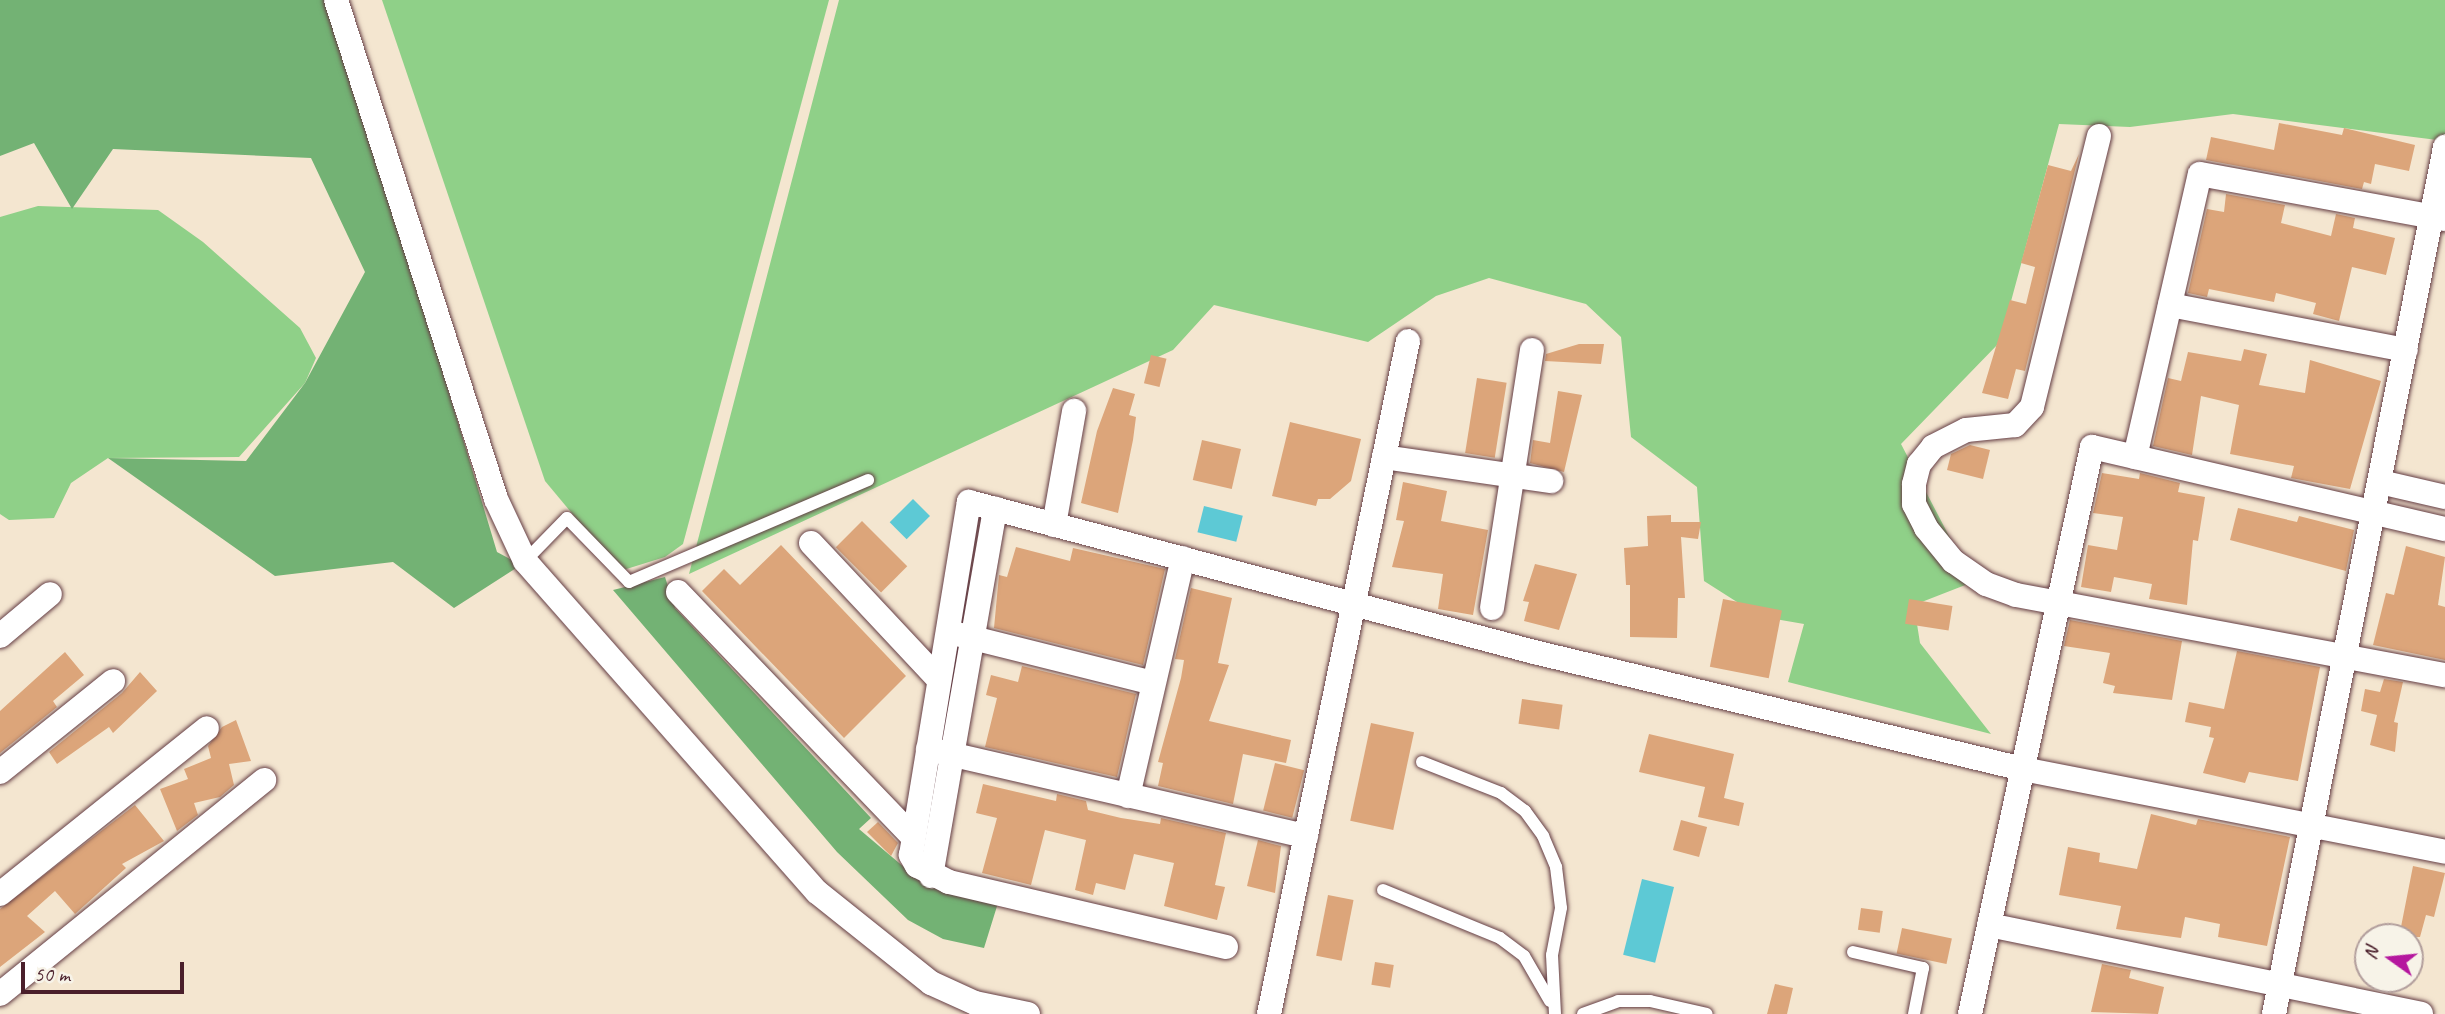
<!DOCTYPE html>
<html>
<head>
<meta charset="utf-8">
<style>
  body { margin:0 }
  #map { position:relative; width:2445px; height:1014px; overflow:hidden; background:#f4e6d0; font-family:Caveat,sans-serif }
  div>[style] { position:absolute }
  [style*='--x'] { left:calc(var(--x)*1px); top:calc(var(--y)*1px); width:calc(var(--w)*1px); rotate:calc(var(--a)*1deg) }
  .green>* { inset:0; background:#8fd088 }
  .forest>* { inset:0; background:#73b274 }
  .water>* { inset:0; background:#5dc9d5; transform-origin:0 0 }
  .building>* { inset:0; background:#dca57a; transform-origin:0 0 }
  .roads { filter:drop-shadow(0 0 2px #643d44) drop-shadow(0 0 2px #643d44) }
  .service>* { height:12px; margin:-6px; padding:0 6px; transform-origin:6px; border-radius:6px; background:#fff }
  .minor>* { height:24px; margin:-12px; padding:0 12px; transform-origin:12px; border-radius:12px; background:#fff }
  span { translate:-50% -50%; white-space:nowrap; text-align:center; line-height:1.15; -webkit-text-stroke:5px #f7f3e8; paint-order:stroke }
  .north { position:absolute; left:2354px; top:923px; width:70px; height:70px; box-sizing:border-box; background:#f7f3e8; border:2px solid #b29e9c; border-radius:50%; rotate:285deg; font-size:19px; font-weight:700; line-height:28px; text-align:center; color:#4a1f2b }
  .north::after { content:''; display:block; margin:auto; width:24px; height:32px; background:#b5179e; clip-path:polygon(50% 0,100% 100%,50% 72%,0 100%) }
  .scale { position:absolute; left:21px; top:962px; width:163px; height:32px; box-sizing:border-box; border:4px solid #4a1f2b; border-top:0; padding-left:9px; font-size:21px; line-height:24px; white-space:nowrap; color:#4a1f2b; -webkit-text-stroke:5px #f7f3e8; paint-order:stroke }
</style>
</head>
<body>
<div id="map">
  <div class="green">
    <i style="clip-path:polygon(382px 0,829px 0,683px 544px,665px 557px,620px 571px,545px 481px)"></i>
    <i style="clip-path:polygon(839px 0,2445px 0,2445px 141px,2233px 114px,2130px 127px,2059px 124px,2000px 342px,1901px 444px,1973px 582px,1914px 605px,1920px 643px,1991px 734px,1788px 682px,1804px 624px,1759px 616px,1704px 581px,1697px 487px,1631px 437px,1621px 337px,1586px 304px,1489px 278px,1436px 296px,1368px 342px,1214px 305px,1173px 350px,689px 574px)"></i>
    <i style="clip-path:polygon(38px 206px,158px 210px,203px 242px,300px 328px,316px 358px,305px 383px,239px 457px,108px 458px,71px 483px,54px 518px,9px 520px,0 514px,0 217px)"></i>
  </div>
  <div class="forest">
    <i style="clip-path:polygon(0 0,331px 0,497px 552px,521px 565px,454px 608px,393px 562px,275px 576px,108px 458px,246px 461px,305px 383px,365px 272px,311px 158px,113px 149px,72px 209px,34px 143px,0 156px)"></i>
    <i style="clip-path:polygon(665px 577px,675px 608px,871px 818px,859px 829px,905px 868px,998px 903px,984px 948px,943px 939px,908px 920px,837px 852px,613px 590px)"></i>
  </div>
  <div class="water">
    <i style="left:913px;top:499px;width:24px;height:33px;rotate:45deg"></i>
    <i style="left:1204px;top:506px;width:40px;height:27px;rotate:14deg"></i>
    <i style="left:1642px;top:879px;width:33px;height:78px;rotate:14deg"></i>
  </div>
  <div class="building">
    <i style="clip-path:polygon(2279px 123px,2342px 135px,2344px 128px,2415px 145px,2409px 171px,2375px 164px,2371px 184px,2364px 182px,2362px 189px,2206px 160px,2211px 137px,2274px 150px)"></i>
    <i style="clip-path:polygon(2079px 154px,2025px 371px,2016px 369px,2008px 399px,1982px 393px,2010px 300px,2026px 304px,2035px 267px,2021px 263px,2048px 165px,2071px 171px)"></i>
    <i style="clip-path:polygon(2226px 194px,2285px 205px,2281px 223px,2331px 236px,2336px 214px,2355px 218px,2353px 228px,2395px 238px,2386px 275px,2352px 267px,2339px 321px,2313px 314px,2316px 303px,2276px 293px,2274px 302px,2209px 289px,2207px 297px,2188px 293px,2207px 209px,2224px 212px)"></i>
    <i style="clip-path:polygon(1579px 344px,1604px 344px,1601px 364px,1545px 361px,1546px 354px)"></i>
    <i style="clip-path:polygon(2244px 349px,2267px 354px,2259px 385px,2305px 393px,2310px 360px,2381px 381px,2350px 489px,2291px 478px,2294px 466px,2230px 454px,2239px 405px,2201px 396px,2192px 455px,2153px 446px,2168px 378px,2181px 381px,2188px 352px,2241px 361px)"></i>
    <i style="left:1151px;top:355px;width:16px;height:29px;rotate:14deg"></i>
    <i style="left:1477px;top:378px;width:30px;height:76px;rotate:9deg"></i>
    <i style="clip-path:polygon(1113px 388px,1135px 394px,1129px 415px,1136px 417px,1133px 440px,1118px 513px,1081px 503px,1097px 431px)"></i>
    <i style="clip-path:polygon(1558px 391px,1582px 395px,1564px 472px,1530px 463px,1533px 440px,1550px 443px)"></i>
    <i style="clip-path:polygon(1290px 422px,1361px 439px,1351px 481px,1330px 499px,1318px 499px,1316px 506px,1272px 496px)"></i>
    <i style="left:1202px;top:440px;width:40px;height:41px;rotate:13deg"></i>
    <i style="clip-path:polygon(1970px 445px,1990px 450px,1983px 479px,1947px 470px,1951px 454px)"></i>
    <i style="clip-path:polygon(2102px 473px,2139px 479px,2140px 473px,2180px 483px,2178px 492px,2205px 497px,2198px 541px,2193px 540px,2187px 605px,2149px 599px,2152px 584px,2114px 577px,2111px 592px,2081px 587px,2088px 545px,2117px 550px,2123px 517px,2093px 513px)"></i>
    <i style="clip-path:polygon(1403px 482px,1447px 491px,1441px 521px,1488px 530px,1473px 615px,1438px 609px,1443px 574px,1392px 567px,1404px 521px,1396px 520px)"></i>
    <i style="clip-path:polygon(2238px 508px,2297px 522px,2299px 516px,2354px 530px,2346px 571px,2230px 540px)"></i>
    <i style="clip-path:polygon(1671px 515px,1671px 522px,1701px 522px,1698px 539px,1681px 537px,1685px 598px,1678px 598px,1677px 638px,1630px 637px,1630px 585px,1626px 585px,1624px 548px,1648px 546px,1647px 516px)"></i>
    <i style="left:862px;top:521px;width:64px;height:37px;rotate:45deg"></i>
    <i style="clip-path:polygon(781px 545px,906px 676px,844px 738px,702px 591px,724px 569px,740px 585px)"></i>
    <i style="clip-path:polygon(2406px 546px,2445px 557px,2438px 605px,2445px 607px,2445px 660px,2373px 645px,2386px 593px,2394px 595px)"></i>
    <i style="clip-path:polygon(1016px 547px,1070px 561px,1073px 548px,1165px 569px,1143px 665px,994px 628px,999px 575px,1007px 577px)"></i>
    <i style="clip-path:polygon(1535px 564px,1577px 574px,1559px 630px,1524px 621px,1529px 602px,1523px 601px)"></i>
    <i style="clip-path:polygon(1191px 588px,1232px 598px,1218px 663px,1229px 665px,1209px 721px,1291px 740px,1286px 763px,1243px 754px,1233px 804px,1158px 786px,1163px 763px,1158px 762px,1181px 678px,1184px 660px,1175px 659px)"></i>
    <i style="left:1723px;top:599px;width:60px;height:69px;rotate:11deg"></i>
    <i style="left:1909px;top:599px;width:44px;height:25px;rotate:9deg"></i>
    <i style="clip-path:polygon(2070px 620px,2182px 641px,2172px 700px,2113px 693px,2115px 686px,2103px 683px,2110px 653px,2064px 646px)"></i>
    <i style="clip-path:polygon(2237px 651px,2320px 667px,2298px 781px,2249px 772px,2245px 783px,2203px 773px,2214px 738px,2209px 737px,2211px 727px,2185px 722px,2189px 702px,2224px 709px)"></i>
    <i style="clip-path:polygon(65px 652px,84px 675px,53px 701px,57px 707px,0 753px,0 711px)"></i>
    <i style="clip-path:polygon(1022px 666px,1136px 694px,1117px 777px,985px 747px,997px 698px,986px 695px,991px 675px,1018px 682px)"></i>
    <i style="clip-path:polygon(140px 672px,157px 691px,113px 733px,109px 727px,57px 764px,49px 752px,122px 693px)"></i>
    <i style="clip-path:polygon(2384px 679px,2403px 682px,2394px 722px,2398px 723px,2395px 752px,2370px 745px,2377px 715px,2361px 711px,2365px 689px,2380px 692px)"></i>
    <i style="left:1522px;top:699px;width:41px;height:25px;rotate:8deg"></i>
    <i style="clip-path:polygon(236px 720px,251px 761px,229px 764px,234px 785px,220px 797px,194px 803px,198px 815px,177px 831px,160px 789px,188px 779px,184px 769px,211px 758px,208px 746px,222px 727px)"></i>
    <i style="left:1371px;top:723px;width:44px;height:100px;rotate:12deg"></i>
    <i style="clip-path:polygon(1649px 734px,1734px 754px,1724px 798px,1744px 803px,1739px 826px,1698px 817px,1705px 787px,1639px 772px)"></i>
    <i style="left:1275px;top:763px;width:30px;height:49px;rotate:14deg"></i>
    <i style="clip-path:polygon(983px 784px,1056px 801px,1057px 794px,1086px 801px,1088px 810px,1121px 818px,1160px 824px,1161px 818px,1226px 833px,1215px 885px,1225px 887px,1217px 920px,1164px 906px,1174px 863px,1134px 854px,1125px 890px,1096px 883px,1093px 895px,1075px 890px,1086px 840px,1045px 830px,1031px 885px,982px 873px,997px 818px,976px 813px)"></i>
    <i style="clip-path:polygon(135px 805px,164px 841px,122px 864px,126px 868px,75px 914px,55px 891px,27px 916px,45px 932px,0 967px,0 909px)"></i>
    <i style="clip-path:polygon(2151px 814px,2196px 825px,2198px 819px,2290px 837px,2267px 946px,2218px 937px,2220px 924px,2185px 917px,2181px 938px,2116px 929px,2121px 906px,2059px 895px,2068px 847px,2100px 853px,2099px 862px,2137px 869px)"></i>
    <i style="left:1681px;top:820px;width:27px;height:31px;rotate:15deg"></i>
    <i style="clip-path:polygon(878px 822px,898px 843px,891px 856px,867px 832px)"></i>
    <i style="clip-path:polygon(1258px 840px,1281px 846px,1275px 893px,1247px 886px)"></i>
    <i style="clip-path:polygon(2413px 866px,2445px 873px,2434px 917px,2426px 915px,2420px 937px,2399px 937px)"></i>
    <i style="left:1328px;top:895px;width:26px;height:62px;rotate:11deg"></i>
    <i style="left:1861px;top:908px;width:22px;height:22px;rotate:8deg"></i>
    <i style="left:1902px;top:928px;width:51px;height:26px;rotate:12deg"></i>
    <i style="left:1375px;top:962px;width:19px;height:23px;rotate:9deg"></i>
    <i style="clip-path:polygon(2102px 964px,2131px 970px,2129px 978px,2164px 987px,2158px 1014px,2091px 1012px)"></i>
    <i style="clip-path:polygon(1775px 984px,1793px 988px,1787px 1014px,1767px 1014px)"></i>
  </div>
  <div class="roads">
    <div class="service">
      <i style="--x:525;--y:561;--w:60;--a:-45.7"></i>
      <i style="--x:567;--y:518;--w:89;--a:45.9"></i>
      <i style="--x:629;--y:582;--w:260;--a:-23.1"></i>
      <i style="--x:1422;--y:762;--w:85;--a:21.4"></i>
      <i style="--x:1501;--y:793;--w:30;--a:37"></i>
      <i style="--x:1525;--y:811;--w:31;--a:54"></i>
      <i style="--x:1543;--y:836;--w:34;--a:67"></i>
      <i style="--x:1556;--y:867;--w:41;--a:83"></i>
      <i style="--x:1561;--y:908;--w:48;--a:100.8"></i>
      <i style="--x:1552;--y:955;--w:59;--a:87.1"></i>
      <i style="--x:1383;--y:890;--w:126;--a:22.3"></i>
      <i style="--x:1500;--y:938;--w:30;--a:37"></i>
      <i style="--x:1524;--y:956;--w:52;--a:60"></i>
      <i style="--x:1853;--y:952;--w:72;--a:12.9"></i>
      <i style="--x:1923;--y:968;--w:47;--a:101.1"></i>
      <i style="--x:1583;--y:1014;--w:37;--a:-20"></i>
      <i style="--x:1618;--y:1001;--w:32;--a:0"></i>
      <i style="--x:1650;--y:1001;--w:58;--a:12.8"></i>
    </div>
    <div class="minor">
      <i style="--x:336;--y:0;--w:524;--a:72.22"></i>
      <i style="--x:496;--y:499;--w:68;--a:64.9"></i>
      <i style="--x:525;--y:561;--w:441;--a:48.6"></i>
      <i style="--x:817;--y:892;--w:146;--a:38.6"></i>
      <i style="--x:931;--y:983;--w:48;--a:24.4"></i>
      <i style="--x:975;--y:1003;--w:54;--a:11.7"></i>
      <i style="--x:2099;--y:136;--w:279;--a:103.9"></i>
      <i style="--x:2032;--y:407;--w:25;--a:133"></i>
      <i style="--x:2015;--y:425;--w:49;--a:174.2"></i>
      <i style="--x:1966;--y:430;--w:37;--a:153"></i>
      <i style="--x:1933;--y:447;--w:22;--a:129"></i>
      <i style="--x:1919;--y:464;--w:21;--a:104"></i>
      <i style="--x:1914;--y:484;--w:20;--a:90"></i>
      <i style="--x:1914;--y:504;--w:27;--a:63"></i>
      <i style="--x:1926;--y:528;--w:43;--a:50.7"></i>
      <i style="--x:1953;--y:561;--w:40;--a:34.9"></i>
      <i style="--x:1986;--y:584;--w:32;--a:20"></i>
      <i style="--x:2016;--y:595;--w:436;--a:10.6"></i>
      <i style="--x:2170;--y:305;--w:240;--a:10.8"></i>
      <i style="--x:1384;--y:457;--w:169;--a:8.2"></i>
      <i style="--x:2135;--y:457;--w:290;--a:-77.1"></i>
      <i style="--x:2200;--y:174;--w:249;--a:10.4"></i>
      <i style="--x:2380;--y:482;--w:67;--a:13"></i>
      <i style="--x:1054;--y:525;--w:116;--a:-80"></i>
      <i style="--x:811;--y:543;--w:187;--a:46.9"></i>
      <i style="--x:678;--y:592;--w:339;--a:46.2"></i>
      <i style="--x:1492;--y:608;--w:261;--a:-81.2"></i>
      <i style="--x:957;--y:634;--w:202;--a:14"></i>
      <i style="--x:0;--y:636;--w:65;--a:-40"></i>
      <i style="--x:928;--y:749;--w:388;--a:13"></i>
      <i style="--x:0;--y:772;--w:145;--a:-38.8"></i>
      <i style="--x:1128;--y:796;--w:244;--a:-77"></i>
      <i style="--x:931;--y:876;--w:373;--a:-80.1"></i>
      <i style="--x:0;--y:894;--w:265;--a:-38.7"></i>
      <i style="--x:1989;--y:925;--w:441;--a:11.6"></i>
      <i style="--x:1226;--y:947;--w:285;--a:-166.8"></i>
      <i style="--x:949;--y:882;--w:36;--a:-153"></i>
      <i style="--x:917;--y:866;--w:13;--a:-119"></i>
      <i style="--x:911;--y:855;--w:358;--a:-80.7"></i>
      <i style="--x:969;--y:502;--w:585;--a:14.87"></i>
      <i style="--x:1534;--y:652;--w:503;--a:13.46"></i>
      <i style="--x:2023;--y:769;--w:430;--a:11.1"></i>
      <i style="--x:0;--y:994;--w:340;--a:-39"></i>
      <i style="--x:1269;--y:1014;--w:687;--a:-78.33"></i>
      <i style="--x:1970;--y:1014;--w:580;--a:-77.86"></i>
      <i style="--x:2092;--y:447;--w:362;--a:13.1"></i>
      <i style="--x:2274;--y:1014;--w:884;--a:-78.84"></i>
    </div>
  </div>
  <div class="north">N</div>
  <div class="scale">50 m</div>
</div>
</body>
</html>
